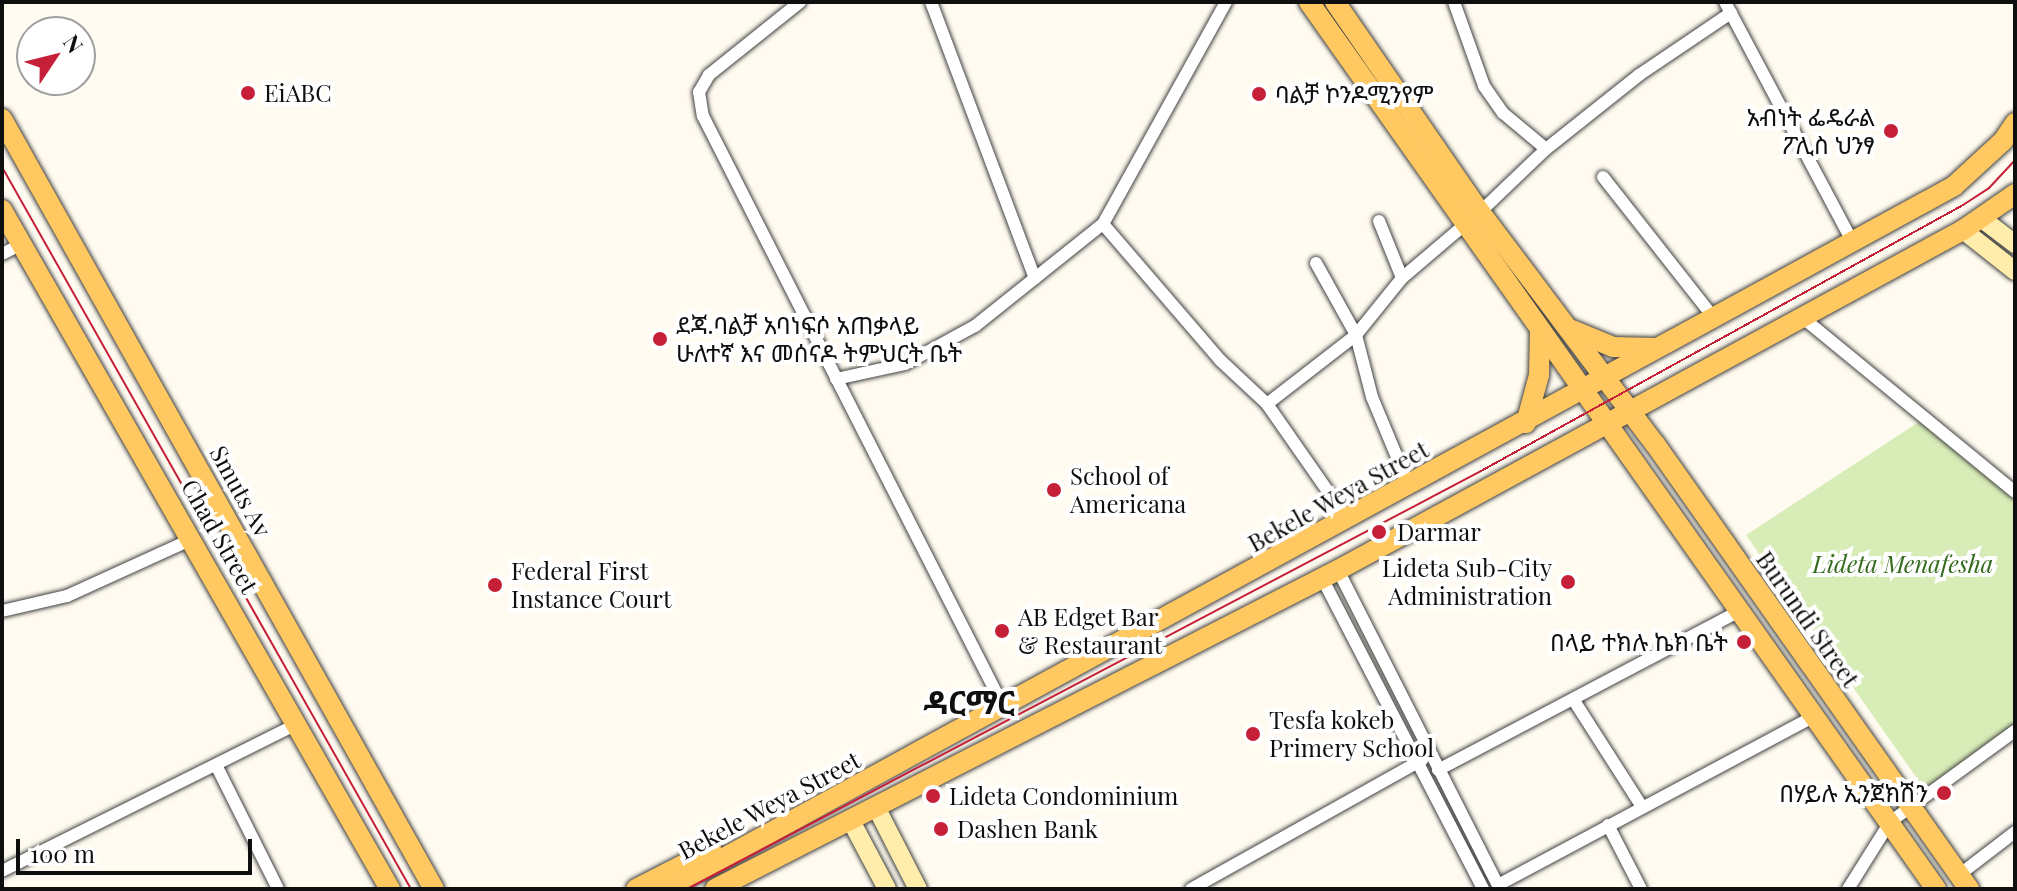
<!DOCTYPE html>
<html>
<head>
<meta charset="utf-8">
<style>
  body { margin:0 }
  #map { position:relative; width:2017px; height:891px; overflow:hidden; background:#fffbf0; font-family:"Playfair Display","Noto Sans Ethiopic",serif }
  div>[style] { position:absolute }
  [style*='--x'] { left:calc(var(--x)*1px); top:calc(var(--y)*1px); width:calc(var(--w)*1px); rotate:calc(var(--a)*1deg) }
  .green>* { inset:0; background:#d8ecb7 }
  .roads { filter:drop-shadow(0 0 2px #424242) drop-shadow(0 0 2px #424242) }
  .street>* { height:12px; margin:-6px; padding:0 6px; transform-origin:6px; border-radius:6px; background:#fff }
  .secondary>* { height:18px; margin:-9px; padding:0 9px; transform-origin:9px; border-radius:9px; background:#ffedab }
  .primary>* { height:20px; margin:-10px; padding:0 10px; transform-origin:10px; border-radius:10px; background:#ffc861 }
  .tram>* { height:2px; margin:-1px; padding:0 1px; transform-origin:1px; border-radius:1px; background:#c61f38 }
  .dots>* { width:22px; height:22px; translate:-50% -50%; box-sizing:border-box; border:4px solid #fff; border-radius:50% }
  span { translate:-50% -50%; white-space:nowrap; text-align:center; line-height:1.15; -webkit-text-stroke:8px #fff; paint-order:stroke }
  .poi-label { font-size:24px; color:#0f0f0f }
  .left { translate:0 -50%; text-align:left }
  .right { translate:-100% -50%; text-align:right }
  .street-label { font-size:24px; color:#0f0f0f }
  .park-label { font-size:24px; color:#336a1b; font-style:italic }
  .district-label { font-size:32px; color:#0f0f0f; font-weight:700 }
  .frame { position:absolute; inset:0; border:4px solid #0f0f0f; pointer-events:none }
  .north { position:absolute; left:16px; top:16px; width:80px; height:80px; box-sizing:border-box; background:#fff; border:2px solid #9f9f9f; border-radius:50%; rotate:55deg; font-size:22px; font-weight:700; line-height:32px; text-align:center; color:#0f0f0f }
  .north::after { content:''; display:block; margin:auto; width:28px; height:36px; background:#c61f38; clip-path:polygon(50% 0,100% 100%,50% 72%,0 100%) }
  .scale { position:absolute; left:16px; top:839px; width:236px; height:36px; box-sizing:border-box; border:4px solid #0f0f0f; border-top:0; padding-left:10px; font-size:24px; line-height:28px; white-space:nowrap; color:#0f0f0f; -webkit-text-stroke:6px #fff; paint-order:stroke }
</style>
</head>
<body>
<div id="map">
  <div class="green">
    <i style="clip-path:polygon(1925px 418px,2015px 494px,2015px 731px,1928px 794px,1746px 535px)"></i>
  </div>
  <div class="roads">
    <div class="street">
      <i style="--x:800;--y:2;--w:117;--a:141.3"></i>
      <i style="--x:709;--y:75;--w:20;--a:120"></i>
      <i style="--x:699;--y:92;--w:24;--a:81"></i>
      <i style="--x:703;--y:116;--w:664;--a:63.05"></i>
      <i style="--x:931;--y:2;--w:295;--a:69.4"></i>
      <i style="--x:1454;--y:2;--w:89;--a:70.3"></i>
      <i style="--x:1484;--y:86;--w:33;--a:55"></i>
      <i style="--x:1503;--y:113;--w:56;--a:39.9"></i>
      <i style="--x:1546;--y:149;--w:91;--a:136.3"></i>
      <i style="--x:1725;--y:2;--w:271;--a:62"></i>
      <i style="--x:1546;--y:149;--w:119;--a:-38.5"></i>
      <i style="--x:1639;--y:75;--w:111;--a:-34"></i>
      <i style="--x:1603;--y:177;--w:179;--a:51.8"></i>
      <i style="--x:1379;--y:221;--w:61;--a:68"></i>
      <i style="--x:1103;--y:224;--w:179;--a:49.3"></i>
      <i style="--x:1220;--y:360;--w:64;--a:43.1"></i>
      <i style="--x:1267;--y:404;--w:141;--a:55.1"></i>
      <i style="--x:2;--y:254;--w:22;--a:-27"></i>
      <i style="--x:1316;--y:263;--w:82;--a:60.9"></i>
      <i style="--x:1356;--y:335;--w:64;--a:75.5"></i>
      <i style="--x:1372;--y:397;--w:96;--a:67.4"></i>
      <i style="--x:1803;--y:318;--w:274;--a:39.4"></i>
      <i style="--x:836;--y:379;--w:71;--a:-12.3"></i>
      <i style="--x:905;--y:364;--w:80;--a:-28.5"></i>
      <i style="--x:975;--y:326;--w:164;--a:-38.6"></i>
      <i style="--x:1103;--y:224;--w:254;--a:-61"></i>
      <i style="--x:1267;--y:404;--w:113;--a:-37.8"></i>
      <i style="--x:1356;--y:335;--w:73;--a:-51.1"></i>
      <i style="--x:1402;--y:278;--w:80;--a:-40.4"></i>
      <i style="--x:1338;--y:570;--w:358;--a:63.1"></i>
      <i style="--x:1322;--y:578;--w:350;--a:62.6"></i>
      <i style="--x:2;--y:611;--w:67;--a:-13"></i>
      <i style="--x:67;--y:596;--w:137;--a:-24.5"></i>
      <i style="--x:1573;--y:699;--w:128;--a:57.4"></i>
      <i style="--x:217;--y:767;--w:136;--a:63.4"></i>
      <i style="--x:1438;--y:770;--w:340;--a:-27.8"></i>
      <i style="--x:1608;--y:825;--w:72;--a:62.7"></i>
      <i style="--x:2;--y:871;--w:330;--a:-26.5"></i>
      <i style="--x:1959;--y:875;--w:71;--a:-37.5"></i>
      <i style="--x:1498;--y:885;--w:358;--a:-28.1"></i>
      <i style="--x:1191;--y:889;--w:265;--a:-29.2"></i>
      <i style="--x:1848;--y:889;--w:79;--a:-57.9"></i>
      <i style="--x:1890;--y:822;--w:155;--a:-36.1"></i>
    </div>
    <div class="secondary">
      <i style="--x:1981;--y:218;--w:43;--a:37.4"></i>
      <i style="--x:1963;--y:230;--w:66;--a:38.3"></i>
      <i style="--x:876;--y:807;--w:92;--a:62.9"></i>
      <i style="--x:850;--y:819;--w:79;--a:62.1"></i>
    </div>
    <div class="primary">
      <i style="--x:1309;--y:2;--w:1086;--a:54.74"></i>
      <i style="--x:1335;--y:2;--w:255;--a:55.4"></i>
      <i style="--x:1480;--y:212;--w:291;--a:53"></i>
      <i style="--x:1655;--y:444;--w:545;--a:54.79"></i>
      <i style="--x:2;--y:119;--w:883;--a:60.71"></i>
      <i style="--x:2;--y:210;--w:782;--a:60.26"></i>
      <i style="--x:1572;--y:330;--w:44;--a:22.5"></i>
      <i style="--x:1613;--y:347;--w:44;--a:1.3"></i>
      <i style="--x:1526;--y:423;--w:50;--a:-74.8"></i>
      <i style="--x:1539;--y:375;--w:44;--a:-88.7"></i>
      <i style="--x:636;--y:889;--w:85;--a:-27.2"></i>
      <i style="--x:667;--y:889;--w:1466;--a:-28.64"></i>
      <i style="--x:1954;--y:186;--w:67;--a:-42.6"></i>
      <i style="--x:2003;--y:141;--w:22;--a:-56"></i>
      <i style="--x:715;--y:889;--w:700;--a:-27.11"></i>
      <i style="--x:1338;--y:570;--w:711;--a:-28.55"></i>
      <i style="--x:1963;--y:230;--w:63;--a:-34.7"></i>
    </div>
  </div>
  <div class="tram">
    <i style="--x:2;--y:167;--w:830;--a:60.47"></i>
    <i style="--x:687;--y:889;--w:897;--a:-27.76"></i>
    <i style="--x:1481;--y:471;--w:551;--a:-28.89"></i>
    <i style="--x:1963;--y:205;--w:31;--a:-33"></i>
    <i style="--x:1989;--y:188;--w:38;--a:-47"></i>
  </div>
  <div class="dots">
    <i style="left:248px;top:93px;background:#c61f38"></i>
    <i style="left:1259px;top:94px;background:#c61f38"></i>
    <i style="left:1891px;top:131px;background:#c61f38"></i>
    <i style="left:660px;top:339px;background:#c61f38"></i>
    <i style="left:1054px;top:490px;background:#c61f38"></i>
    <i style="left:1379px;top:532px;background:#c61f38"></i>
    <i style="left:1568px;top:582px;background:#c61f38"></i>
    <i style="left:495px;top:585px;background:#c61f38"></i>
    <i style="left:1002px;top:631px;background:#c61f38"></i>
    <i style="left:1744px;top:642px;background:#c61f38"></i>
    <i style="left:1253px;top:734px;background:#c61f38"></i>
    <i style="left:1944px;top:793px;background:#c61f38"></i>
    <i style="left:933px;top:796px;background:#c61f38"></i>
    <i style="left:941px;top:829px;background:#c61f38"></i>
  </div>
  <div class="poi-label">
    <span class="left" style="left:264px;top:93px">EiABC</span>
    <span class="left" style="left:1275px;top:94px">ባልቻ ኮንዶሚንየም</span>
    <span class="right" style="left:1875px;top:131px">አብነት ፌዴራል<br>ፖሊስ ህንፃ</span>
    <span class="left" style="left:676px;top:339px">ደጃ.ባልቻ አባነፍሶ አጠቃላይ<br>ሁለተኛ እና መሰናዶ ትምህርት ቤት</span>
    <span class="left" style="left:1070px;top:490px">School of<br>Americana</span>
    <span class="left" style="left:1397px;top:532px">Darmar</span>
    <span class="right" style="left:1552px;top:582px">Lideta Sub-City<br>Administration</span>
    <span class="left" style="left:511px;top:585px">Federal First<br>Instance Court</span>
    <span class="left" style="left:1018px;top:631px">AB Edget Bar<br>&amp; Restaurant</span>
    <span class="right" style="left:1728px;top:642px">በላይ ተክሉ ኬክ ቤት</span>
    <span class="left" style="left:1269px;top:734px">Tesfa kokeb<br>Primery School</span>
    <span class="right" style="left:1928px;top:793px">በሃይሉ ኢንጀክሽን</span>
    <span class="left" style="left:949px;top:796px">Lideta Condominium</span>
    <span class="left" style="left:957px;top:829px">Dashen Bank</span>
  </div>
  <div class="street-label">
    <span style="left:241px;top:491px;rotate:61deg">Smuts Av</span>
    <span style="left:1338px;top:496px;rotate:-29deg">Bekele Weya Street</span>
    <span style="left:220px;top:536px;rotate:60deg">Chad Street</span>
    <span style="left:1808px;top:619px;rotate:55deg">Burundi Street</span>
    <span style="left:769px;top:805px;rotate:-28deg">Bekele Weya Street</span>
  </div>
  <div class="park-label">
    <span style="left:1903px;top:564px">Lideta Menafesha</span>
  </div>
  <div class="district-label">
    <span style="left:969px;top:701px">ዳርማር</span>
  </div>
  <div class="frame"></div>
  <div class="north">N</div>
  <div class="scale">100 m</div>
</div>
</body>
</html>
